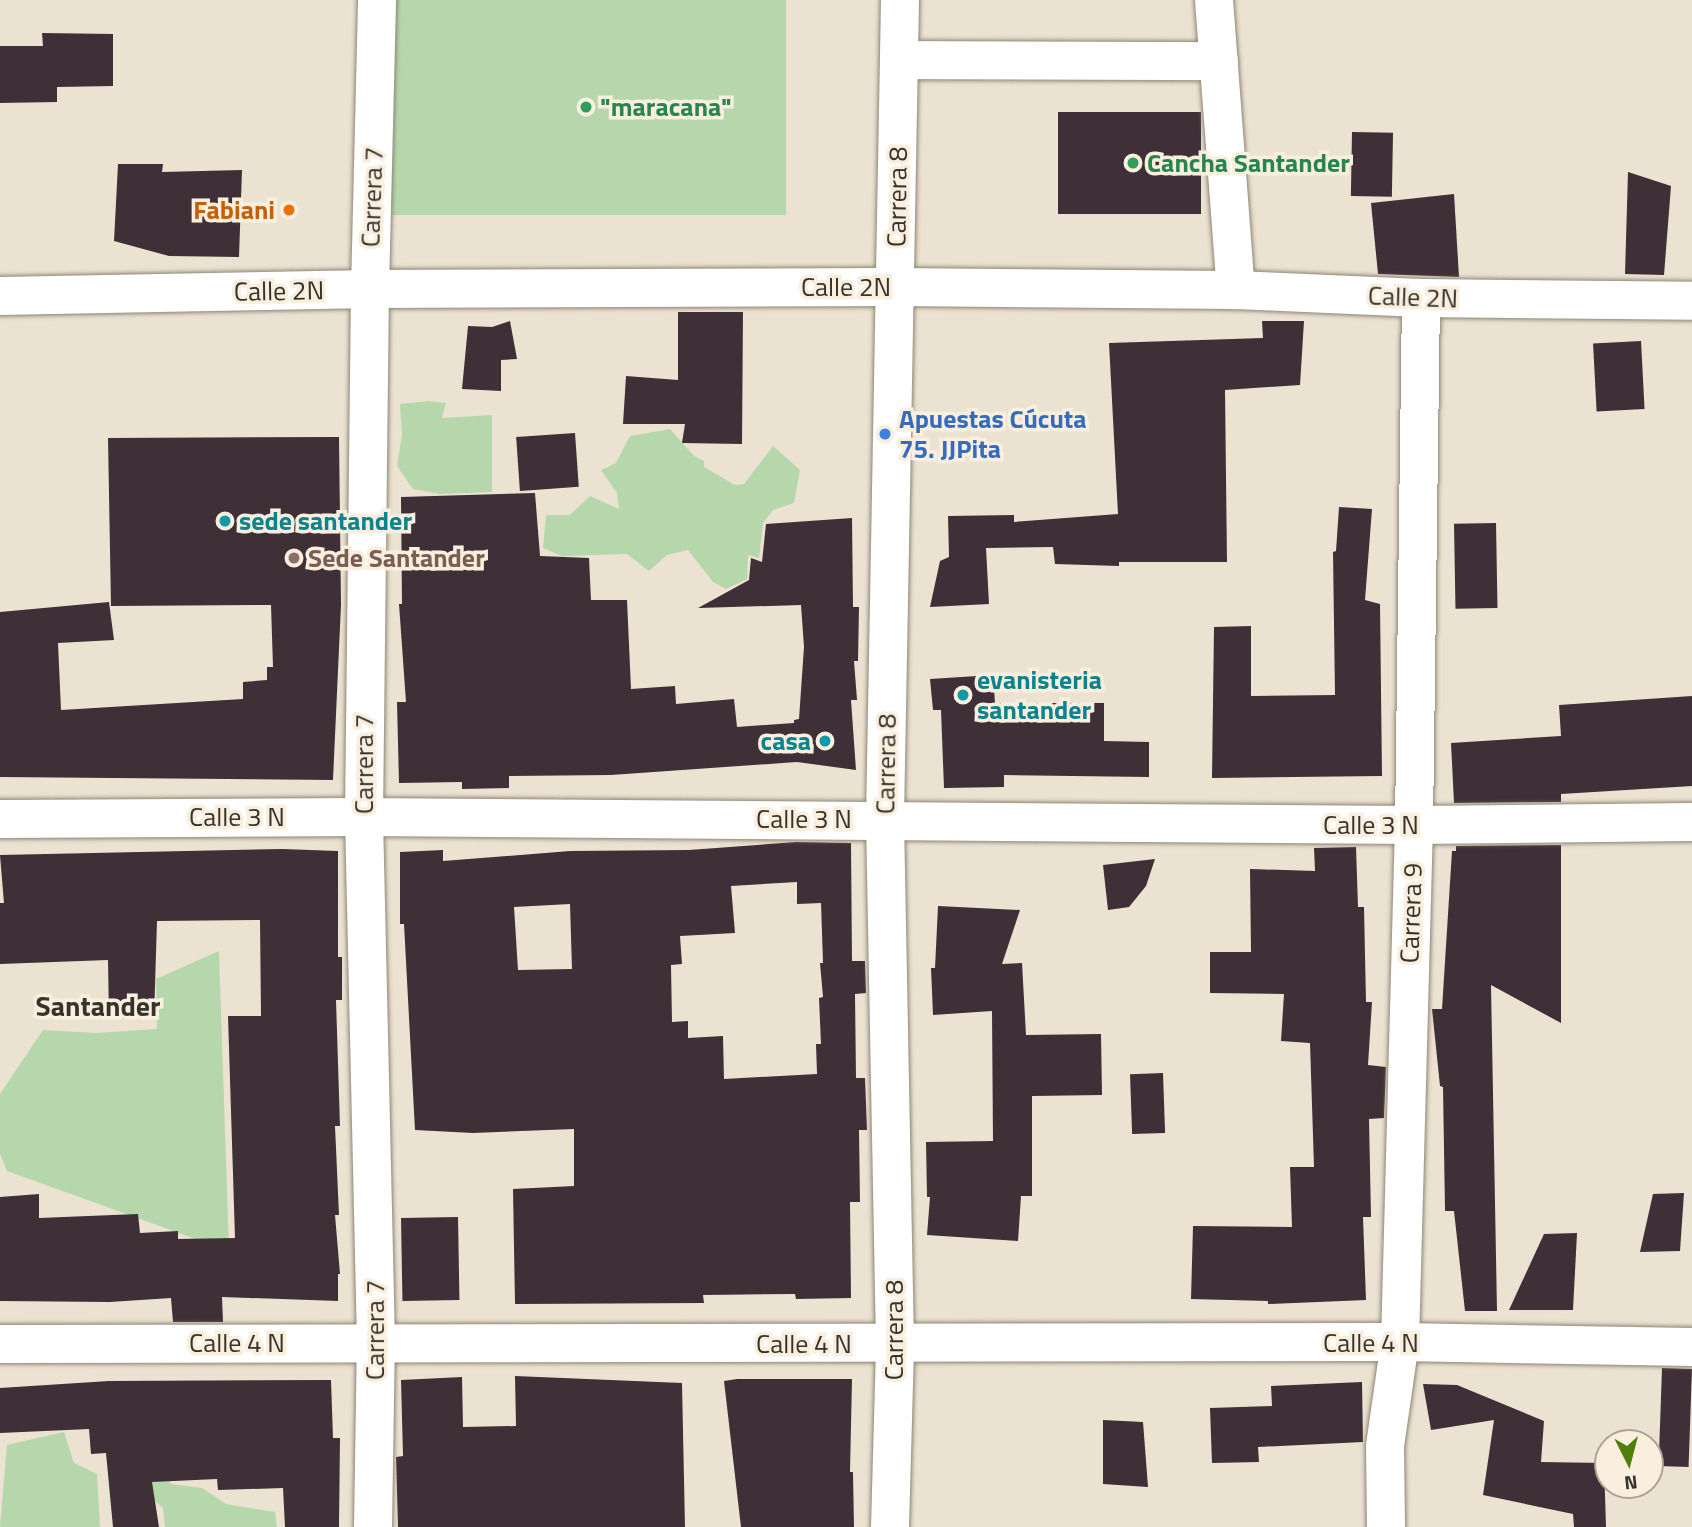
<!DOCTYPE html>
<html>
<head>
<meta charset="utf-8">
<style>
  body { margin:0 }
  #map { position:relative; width:1692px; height:1527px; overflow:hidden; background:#ece2d2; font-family:"Titillium Web",sans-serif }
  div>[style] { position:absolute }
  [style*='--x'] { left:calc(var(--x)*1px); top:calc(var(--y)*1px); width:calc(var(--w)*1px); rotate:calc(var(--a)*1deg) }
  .green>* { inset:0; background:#b6d7ac; transform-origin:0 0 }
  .building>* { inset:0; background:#3f2f36; transform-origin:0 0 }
  .roads { filter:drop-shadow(0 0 2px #8e8576) drop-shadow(0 0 2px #8e8576) }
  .minor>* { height:38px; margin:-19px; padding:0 19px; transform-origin:19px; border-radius:19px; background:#fff }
  .dots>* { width:19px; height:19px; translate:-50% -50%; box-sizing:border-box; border:4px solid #faefdf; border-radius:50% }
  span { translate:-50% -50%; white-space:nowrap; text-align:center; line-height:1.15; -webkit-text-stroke:7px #faefdf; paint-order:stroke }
  .leisure-label { font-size:26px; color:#27864d; font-weight:700 }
  .left { translate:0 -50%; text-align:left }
  .street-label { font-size:26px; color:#36322c }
  .food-label { font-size:26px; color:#c56008; font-weight:700 }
  .right { translate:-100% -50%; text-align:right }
  .shop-label { font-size:26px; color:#366cbe; font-weight:700 }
  .culture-label { font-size:26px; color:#0d838f; font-weight:700 }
  .education-label { font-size:26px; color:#785e54; font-weight:700 }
  .neighbourhood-label { font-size:28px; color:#36322c; font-weight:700 }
  .north { position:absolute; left:1594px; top:1429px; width:70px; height:70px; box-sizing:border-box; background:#faefdf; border:2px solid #aca397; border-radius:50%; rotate:174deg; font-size:19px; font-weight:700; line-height:28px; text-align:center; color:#36322c }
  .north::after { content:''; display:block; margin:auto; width:24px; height:32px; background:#507f0b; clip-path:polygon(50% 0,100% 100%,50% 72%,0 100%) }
</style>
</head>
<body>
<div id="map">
  <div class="green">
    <i style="left:388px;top:0;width:398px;height:215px"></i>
    <i style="clip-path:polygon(429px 401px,446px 403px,442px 418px,492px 415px,492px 492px,440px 494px,413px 489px,397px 466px,402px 435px,400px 404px)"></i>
    <i style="clip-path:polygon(670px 429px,694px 456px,704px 461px,704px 467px,735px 485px,744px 484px,773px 446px,800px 470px,794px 503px,773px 510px,763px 523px,759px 558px,748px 555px,747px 579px,726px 589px,713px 582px,688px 550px,667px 555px,649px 571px,627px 554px,562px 556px,543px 548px,546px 515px,570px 515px,590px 496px,619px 509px,617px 493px,601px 470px,616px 463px,630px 436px)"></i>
    <i style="clip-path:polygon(219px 951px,229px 1251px,7px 1171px,0 1154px,0 1094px,43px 1030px,96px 1033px,157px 1029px,156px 979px)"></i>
    <i style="clip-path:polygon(64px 1432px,74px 1463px,97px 1474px,100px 1527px,0 1527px,7px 1445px)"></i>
    <i style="clip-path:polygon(156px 1465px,171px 1484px,202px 1488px,226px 1504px,275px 1512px,277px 1527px,165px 1527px,163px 1508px,138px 1486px)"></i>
  </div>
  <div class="building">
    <i style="clip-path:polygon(42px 33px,113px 34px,113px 86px,57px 87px,57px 102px,0 103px,0 46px,43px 46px)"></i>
    <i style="left:1058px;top:112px;width:143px;height:102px"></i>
    <i style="left:1352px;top:132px;width:41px;height:64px;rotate:1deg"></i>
    <i style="clip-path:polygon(118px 164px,163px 164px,162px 172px,242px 170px,239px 257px,169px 256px,114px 241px)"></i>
    <i style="clip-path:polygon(1628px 172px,1671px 186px,1664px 275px,1625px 274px)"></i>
    <i style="clip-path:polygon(1454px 194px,1459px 277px,1378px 274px,1371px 203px)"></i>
    <i style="clip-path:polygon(678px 312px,743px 312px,742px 444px,682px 443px,685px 424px,623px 424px,626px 376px,678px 380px)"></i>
    <i style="clip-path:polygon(510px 321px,517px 359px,501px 360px,501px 391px,462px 389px,468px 326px,492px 327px)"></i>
    <i style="clip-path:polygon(1262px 321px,1304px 321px,1300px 385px,1225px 390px,1227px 562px,1119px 562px,1119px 566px,1055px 564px,1053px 547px,986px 548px,989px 604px,930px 607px,940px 561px,949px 557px,948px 516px,1014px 515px,1014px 522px,1118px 514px,1109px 343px,1263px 338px)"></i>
    <i style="left:1641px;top:341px;width:68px;height:48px;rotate:87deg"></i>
    <i style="left:575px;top:433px;width:54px;height:59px;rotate:86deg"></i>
    <i style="clip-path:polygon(339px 437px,341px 605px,333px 780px,0 777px,0 612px,109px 602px,114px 640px,58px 643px,61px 710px,243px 699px,243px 682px,267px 680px,267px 667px,273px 667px,271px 605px,111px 606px,108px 438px)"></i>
    <i style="clip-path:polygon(535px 493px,540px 556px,589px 558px,591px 600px,627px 600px,631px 689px,675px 686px,676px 704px,734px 699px,737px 727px,794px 723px,794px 720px,799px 719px,804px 647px,801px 605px,698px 608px,749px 580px,751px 558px,762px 562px,766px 524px,852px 518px,853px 607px,859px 607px,858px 661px,854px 661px,857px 700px,851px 700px,856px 770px,797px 762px,611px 775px,509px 776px,509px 788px,462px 789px,462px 782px,399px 783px,397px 702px,406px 702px,399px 604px,402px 604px,401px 497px)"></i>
    <i style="clip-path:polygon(1339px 507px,1372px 509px,1365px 600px,1380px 604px,1382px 776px,1212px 778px,1214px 627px,1251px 626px,1251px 696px,1335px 695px,1333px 552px,1336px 551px)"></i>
    <i style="left:1496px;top:523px;width:85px;height:42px;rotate:89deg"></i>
    <i style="clip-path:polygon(993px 675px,995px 703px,1104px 703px,1104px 741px,1149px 742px,1149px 777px,1004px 775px,1004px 787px,944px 788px,941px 710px,933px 710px,930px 679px)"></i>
    <i style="clip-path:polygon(1692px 696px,1692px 786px,1561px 794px,1561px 802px,1454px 803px,1451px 743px,1561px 736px,1559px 705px)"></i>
    <i style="clip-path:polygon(evenodd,796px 842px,851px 843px,852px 961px,865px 961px,866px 993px,855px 994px,856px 1078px,865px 1078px,867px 1130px,859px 1130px,860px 1202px,850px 1202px,851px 1298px,796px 1299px,795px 1294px,703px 1295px,704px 1303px,515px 1304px,513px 1189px,574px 1186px,574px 1129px,473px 1133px,415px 1130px,404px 924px,400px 924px,400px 852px,443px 850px,443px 861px,570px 851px,689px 850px,796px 842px,797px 882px,797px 904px,821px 903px,823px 963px,820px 963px,823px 997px,819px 998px,821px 1044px,816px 1044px,817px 1074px,724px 1079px,723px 1036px,688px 1038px,688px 1021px,672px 1022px,671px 965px,682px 964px,680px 936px,735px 933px,731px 886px,797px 882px,796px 842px,570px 904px,572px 969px,518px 970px,514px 907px,570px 904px)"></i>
    <i style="clip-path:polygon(1561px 845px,1561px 1023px,1491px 985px,1497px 1311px,1465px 1311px,1454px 1211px,1445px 1211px,1443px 1087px,1440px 1086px,1432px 1009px,1442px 1009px,1452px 851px,1456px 851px,1456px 846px)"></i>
    <i style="clip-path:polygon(1356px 847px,1358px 907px,1364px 907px,1366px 1002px,1372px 1002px,1368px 1065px,1386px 1067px,1384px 1118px,1369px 1119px,1371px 1217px,1363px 1217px,1366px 1300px,1268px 1304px,1268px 1301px,1191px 1299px,1193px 1226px,1292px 1227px,1290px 1167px,1314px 1167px,1310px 1043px,1281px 1041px,1284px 994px,1210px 993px,1210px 952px,1251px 952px,1250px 869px,1315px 871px,1314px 848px)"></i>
    <i style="clip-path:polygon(282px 849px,338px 851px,338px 957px,342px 957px,342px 1000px,336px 1000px,340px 1126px,335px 1126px,339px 1215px,335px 1215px,340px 1274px,338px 1274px,338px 1301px,222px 1297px,223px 1322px,173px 1322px,171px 1298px,110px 1302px,0 1301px,0 1197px,39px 1194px,39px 1218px,138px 1214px,140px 1233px,178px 1231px,178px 1239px,235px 1238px,228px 1016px,261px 1016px,260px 920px,157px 921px,154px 1018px,109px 1019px,108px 960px,0 964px,0 903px,4px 903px,0 855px)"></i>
    <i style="clip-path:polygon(1155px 859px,1146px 886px,1129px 907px,1108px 910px,1103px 865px)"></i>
    <i style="clip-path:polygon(938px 906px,1020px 910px,1002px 964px,1022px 963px,1026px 1035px,1101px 1034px,1102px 1095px,1032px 1096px,1032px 1196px,1021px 1196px,1018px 1241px,927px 1235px,930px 1197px,927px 1197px,926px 1142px,993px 1141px,992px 1011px,933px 1015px,931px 968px,935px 968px)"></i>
    <i style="left:1163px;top:1073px;width:60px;height:33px;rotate:88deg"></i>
    <i style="clip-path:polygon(1684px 1193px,1680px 1251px,1640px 1252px,1653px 1194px)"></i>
    <i style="left:458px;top:1217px;width:83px;height:57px;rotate:89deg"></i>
    <i style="clip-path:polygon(1577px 1233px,1573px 1310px,1509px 1310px,1544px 1234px)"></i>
    <i style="left:1662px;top:1368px;width:30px;height:98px;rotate:2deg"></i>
    <i style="clip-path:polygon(515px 1376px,682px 1383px,685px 1527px,398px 1527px,396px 1457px,403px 1456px,401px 1380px,462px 1377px,463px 1427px,516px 1426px)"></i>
    <i style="clip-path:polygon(737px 1379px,852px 1379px,850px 1472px,853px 1472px,854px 1527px,741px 1527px,724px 1381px)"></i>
    <i style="clip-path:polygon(331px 1380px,333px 1438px,340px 1438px,339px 1527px,285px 1527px,283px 1488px,218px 1490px,217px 1479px,152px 1482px,159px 1527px,113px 1527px,106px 1453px,91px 1454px,89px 1429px,0 1433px,0 1388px,109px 1381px)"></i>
    <i style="clip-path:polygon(1362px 1382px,1363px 1442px,1258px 1447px,1259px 1462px,1212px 1463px,1210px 1408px,1272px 1406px,1271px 1386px)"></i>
    <i style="clip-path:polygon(1423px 1384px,1457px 1385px,1544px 1421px,1541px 1462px,1604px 1463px,1606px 1527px,1574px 1527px,1573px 1514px,1483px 1495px,1494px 1420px,1431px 1430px)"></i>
    <i style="clip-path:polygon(1103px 1420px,1143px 1422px,1148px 1487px,1103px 1484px)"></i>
  </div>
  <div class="roads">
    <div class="minor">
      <i style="--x:1214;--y:0;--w:291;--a:85.7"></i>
      <i style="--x:899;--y:60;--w:320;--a:0.2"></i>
      <i style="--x:0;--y:296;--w:370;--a:-1.1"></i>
      <i style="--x:370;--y:289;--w:525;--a:-0.22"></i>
      <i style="--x:895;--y:287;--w:341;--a:0.5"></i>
      <i style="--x:1236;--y:290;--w:185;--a:2.5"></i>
      <i style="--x:1421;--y:298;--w:271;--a:0.6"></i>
      <i style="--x:0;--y:819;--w:364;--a:-0.3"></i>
      <i style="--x:364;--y:817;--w:1050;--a:0.44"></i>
      <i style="--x:1414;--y:825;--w:278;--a:-0.6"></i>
      <i style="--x:0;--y:1344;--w:1400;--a:-0.08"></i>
      <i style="--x:1400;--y:1342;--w:292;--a:1"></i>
      <i style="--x:373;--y:1527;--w:185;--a:-89.1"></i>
      <i style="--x:376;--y:1342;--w:525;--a:-91.31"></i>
      <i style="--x:364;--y:817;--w:528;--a:-89.35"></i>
      <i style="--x:370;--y:289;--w:289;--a:-88.6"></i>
      <i style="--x:890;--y:1527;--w:182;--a:-88.4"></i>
      <i style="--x:895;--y:1345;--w:526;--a:-91.09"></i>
      <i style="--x:885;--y:819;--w:819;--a:-88.95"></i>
      <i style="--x:1386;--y:1527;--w:81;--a:-90.7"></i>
      <i style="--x:1385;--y:1446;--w:105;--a:-81.8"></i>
      <i style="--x:1400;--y:1342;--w:517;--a:-88.45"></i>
      <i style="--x:1414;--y:825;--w:527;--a:-89.24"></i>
    </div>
  </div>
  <div class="dots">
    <i style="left:586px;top:107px;background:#2e9e5b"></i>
    <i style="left:1133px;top:163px;background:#2e9e5b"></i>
    <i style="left:289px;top:210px;background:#e8710a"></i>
    <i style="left:885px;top:434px;background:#3f7fe0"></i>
    <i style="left:225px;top:521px;background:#0f9aa8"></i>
    <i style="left:294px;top:558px;background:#8d6e63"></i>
    <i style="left:963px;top:695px;background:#0f9aa8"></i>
    <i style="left:825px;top:741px;background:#0f9aa8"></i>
  </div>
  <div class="leisure-label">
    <span class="left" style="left:600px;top:107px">"maracana"</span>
    <span class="left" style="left:1147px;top:163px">Cancha Santander</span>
  </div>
  <div class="street-label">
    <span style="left:372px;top:197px;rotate:-88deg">Carrera 7</span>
    <span style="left:897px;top:197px;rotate:-89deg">Carrera 8</span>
    <span style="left:846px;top:287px">Calle 2N</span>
    <span style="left:279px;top:291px;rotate:-1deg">Calle 2N</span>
    <span style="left:1413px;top:297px;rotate:2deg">Calle 2N</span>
    <span style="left:364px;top:764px;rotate:-90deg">Carrera 7</span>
    <span style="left:886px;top:764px;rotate:-89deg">Carrera 8</span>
    <span style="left:237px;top:817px">Calle 3 N</span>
    <span style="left:804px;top:819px">Calle 3 N</span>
    <span style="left:1371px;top:825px">Calle 3 N</span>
    <span style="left:1411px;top:913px;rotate:-88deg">Carrera 9</span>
    <span style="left:375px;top:1330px;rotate:-90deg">Carrera 7</span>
    <span style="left:894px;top:1330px;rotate:-90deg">Carrera 8</span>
    <span style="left:237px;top:1343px">Calle 4 N</span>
    <span style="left:1371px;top:1343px">Calle 4 N</span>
    <span style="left:804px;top:1344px">Calle 4 N</span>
  </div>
  <div class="food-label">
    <span class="right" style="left:275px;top:210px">Fabiani</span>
  </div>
  <div class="shop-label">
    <span class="left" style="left:899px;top:434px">Apuestas Cúcuta<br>75. JJPita</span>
  </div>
  <div class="culture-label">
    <span class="left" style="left:239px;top:521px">sede santander</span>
    <span class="left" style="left:977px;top:695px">evanisteria<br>santander</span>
    <span class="right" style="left:811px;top:741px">casa</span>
  </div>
  <div class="education-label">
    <span class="left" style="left:308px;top:558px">Sede Santander</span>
  </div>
  <div class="neighbourhood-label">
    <span style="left:98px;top:1006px">Santander</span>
  </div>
  <div class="north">N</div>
</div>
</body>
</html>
